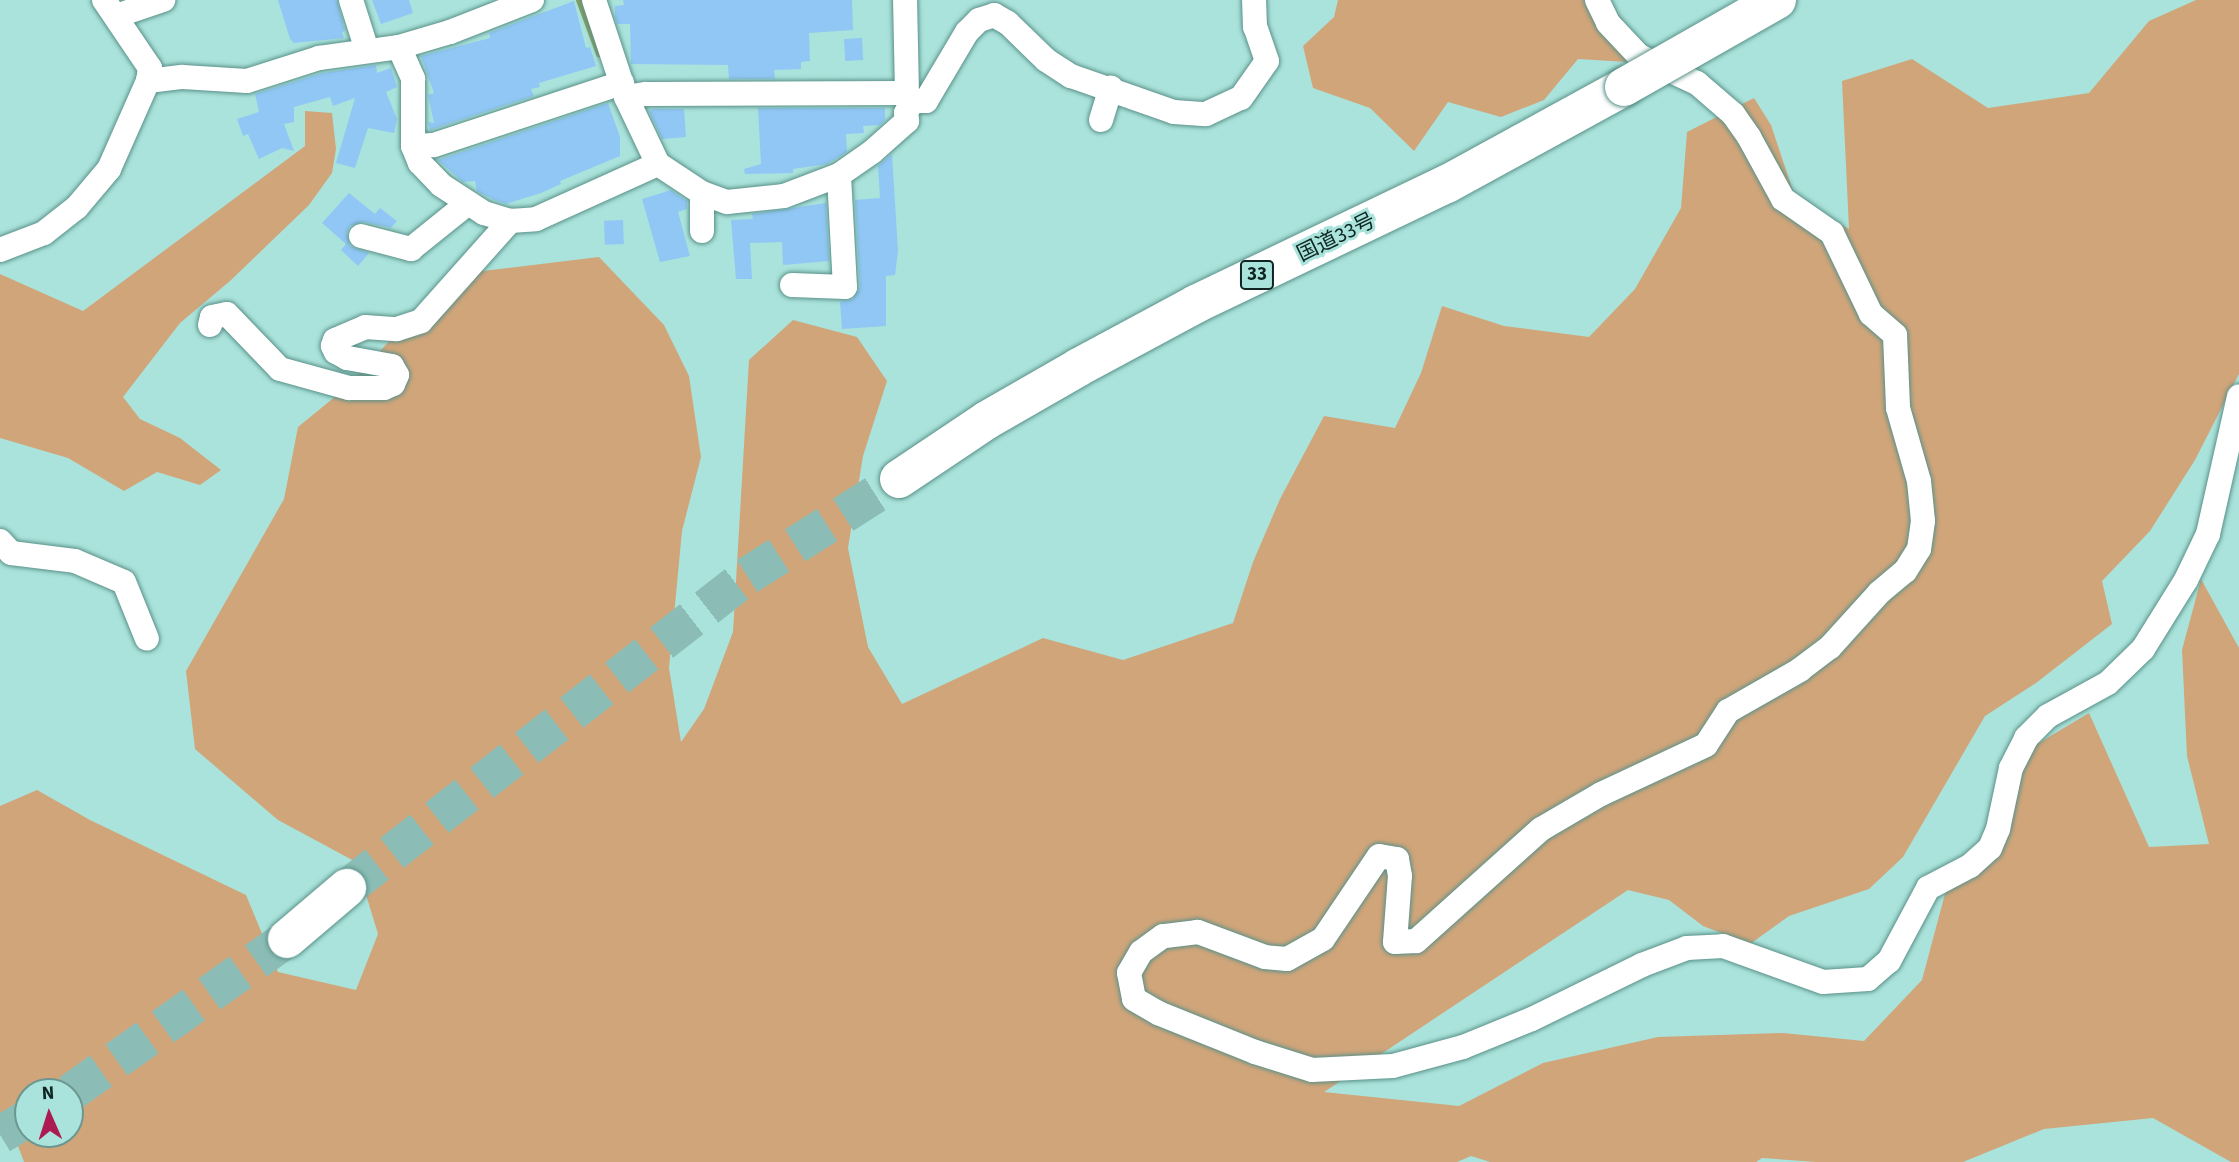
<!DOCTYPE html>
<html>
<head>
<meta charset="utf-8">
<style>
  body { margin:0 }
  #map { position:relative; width:2239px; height:1162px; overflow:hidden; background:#aae3db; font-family:"Source Sans 3","Noto Sans JP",sans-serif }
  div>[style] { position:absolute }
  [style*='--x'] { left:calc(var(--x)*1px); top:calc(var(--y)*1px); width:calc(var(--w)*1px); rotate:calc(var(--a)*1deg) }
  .green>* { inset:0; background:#d1a57a }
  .stream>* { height:6px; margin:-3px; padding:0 3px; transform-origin:3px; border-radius:3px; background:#869c60 }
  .building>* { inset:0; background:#91c7f5; transform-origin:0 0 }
  .highway-tunnel>* { height:38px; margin-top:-19px; transform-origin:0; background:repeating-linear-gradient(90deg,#8bbdb6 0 38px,transparent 0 57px) }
  .roads { filter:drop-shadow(0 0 2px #5a9189) drop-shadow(0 0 2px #5a9189) }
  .street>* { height:24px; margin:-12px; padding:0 12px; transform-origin:12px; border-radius:12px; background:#fff }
  .highway>* { height:38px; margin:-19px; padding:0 19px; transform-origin:19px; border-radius:19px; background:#fff }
  .bridges { filter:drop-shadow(0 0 2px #5a9189) drop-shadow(0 0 2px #5a9189) }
  .highway-bridge>* { height:38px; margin:-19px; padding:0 19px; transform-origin:19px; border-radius:19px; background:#fff }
  span { translate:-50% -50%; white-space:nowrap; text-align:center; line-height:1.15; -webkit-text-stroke:6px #aae3db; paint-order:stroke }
  .shield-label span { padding:2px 5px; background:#aae3db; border:2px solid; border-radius:5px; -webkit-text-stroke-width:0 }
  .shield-label { font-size:19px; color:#0e2523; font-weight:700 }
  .street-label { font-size:21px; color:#0e2523 }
  .north { position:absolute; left:14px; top:1078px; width:70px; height:70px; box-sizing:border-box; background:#aae3db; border:2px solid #6c9791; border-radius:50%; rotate:357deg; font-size:19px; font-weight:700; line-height:28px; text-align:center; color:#0e2523 }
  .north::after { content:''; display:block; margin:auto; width:24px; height:32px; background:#ab1b52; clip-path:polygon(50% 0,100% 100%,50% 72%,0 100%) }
</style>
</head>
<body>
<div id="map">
  <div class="green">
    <i style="clip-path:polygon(1338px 0,1608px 0,1641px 48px,1627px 62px,1578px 59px,1544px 100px,1501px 117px,1448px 102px,1414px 151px,1370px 108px,1313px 88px,1303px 46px,1334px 17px)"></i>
    <i style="clip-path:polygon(evenodd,2196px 0,2239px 0,2239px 374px,2195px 460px,2150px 531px,2102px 581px,2112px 624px,2036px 683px,1985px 716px,1903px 857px,1869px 889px,1789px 916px,1750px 944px,1703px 926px,1669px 900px,1628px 890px,1324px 1092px,1459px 1106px,1543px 1063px,1658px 1037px,1783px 1033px,1864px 1041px,1922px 980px,1950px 875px,1981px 850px,2032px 747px,2089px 713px,2149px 847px,2209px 844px,2187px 756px,2182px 650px,2201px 579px,2239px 648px,2239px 1162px,2231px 1162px,2153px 1118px,2044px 1129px,1963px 1162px,1816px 1162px,1762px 1158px,1756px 1162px,1490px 1162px,1471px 1156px,1457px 1162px,24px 1162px,12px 1130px,0 1126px,0 806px,37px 790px,90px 820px,246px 895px,278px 972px,356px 990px,378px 934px,356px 862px,278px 820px,195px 749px,186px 671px,284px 499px,298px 427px,347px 387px,450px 275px,599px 257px,664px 325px,689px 376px,701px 457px,682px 531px,669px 668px,681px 742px,704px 709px,733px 632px,749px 360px,793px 320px,857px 337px,887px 381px,863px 456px,848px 548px,868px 647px,902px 704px,1043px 638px,1123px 660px,1233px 623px,1253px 562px,1280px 499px,1324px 416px,1395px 428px,1421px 373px,1442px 306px,1504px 326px,1589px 337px,1635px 289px,1681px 208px,1687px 132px,1754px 98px,1771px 125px,1795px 197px,1849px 229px,1842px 81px,1912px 59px,1988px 108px,2089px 93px,2149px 21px,2196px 0,28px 1092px,70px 1092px,70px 1134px,28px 1134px,28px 1092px)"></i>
    <i style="clip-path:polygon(305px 111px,332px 113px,336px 149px,332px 173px,309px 205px,230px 281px,180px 323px,123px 397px,140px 419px,180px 438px,221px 470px,200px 485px,157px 472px,124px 491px,68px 458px,0 438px,0 274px,83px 311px,305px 146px)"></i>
  </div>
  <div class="stream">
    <i style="--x:579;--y:0;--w:58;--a:69.7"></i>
  </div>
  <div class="building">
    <i style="clip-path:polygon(278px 0,337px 0,345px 31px,342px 32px,344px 38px,294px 43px,290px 39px)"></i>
    <i style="clip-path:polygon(372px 0,409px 0,413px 13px,381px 24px)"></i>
    <i style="clip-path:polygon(623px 0,852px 0,853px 30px,809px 33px,810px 61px,801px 62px,801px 69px,774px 70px,775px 79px,729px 79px,728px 65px,631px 64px,630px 24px,617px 24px,615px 18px,615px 6px,624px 5px)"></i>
    <i style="clip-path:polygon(574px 1px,586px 48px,590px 47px,596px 66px,539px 83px,540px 87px,531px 89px,534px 96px,430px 130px,428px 122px,434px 123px,428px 95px,434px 93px,421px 56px,490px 38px,489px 33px)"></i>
    <i style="left:862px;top:38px;width:22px;height:18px;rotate:87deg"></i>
    <i style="clip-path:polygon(376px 65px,377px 73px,391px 68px,397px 87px,386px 92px,397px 119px,394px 133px,368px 128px,355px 168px,336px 163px,355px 98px,333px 106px,330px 97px,294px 107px,294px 122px,284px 124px,294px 151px,282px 148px,259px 159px,248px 134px,243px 136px,237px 119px,259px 112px,255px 94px,322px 73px)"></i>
    <i style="clip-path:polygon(608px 103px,620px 137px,620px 156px,560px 181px,561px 184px,541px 193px,506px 204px,494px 200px,477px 191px,475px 181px,463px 182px,438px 160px)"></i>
    <i style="clip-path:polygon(758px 108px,885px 108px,885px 120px,880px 125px,863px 126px,864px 133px,846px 134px,847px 152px,827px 164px,793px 169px,793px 173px,745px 174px,744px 169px,761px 164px)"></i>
    <i style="clip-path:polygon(653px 109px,684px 109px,686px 137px,662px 139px,649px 111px)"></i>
    <i style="clip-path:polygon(892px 154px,898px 251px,895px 275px,886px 276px,886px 326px,842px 329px,840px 302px,853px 299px,860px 287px,855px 200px,880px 198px,878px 166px)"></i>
    <i style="clip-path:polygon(671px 190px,687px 201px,687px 209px,678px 212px,690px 256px,660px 262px,642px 199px)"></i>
    <i style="clip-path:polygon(349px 193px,375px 214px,380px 208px,397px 221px,391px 228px,364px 222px,350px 226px,347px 233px,350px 246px,369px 253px,358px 266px,341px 250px,346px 244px,322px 223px)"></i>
    <i style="clip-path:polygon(826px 203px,829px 261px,783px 265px,782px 242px,750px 243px,752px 279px,736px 279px,731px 220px,753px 219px,752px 214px)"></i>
    <i style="left:623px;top:220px;width:24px;height:19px;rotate:88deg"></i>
  </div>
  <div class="highway-tunnel">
    <i style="--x:347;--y:888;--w:507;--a:-37.95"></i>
    <i style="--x:747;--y:576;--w:180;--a:-32.5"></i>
    <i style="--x:70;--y:1093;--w:266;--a:-35.4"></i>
    <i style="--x:0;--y:1135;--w:33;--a:-31"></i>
  </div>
  <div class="roads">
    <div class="street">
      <i style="--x:351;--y:0;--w:52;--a:72.3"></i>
      <i style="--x:594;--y:0;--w:102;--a:71.7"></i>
      <i style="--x:626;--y:97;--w:74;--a:64.5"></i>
      <i style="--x:658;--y:164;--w:53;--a:33.4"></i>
      <i style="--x:702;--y:193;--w:27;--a:20"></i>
      <i style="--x:727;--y:202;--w:57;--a:-6"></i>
      <i style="--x:784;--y:196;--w:59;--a:-20.9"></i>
      <i style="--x:839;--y:175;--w:40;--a:-34.9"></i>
      <i style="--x:872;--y:152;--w:47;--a:-41.5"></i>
      <i style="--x:907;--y:121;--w:8;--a:-97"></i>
      <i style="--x:906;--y:113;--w:13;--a:-63"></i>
      <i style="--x:912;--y:101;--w:9;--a:-122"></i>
      <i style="--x:907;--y:93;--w:93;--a:-91.2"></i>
      <i style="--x:1597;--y:0;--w:25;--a:64"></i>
      <i style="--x:1608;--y:23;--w:45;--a:46.8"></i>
      <i style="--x:1639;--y:56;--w:64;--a:25"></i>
      <i style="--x:1697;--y:83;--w:48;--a:40.7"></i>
      <i style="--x:1733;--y:114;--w:28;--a:55"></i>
      <i style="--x:1749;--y:137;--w:71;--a:61.3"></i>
      <i style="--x:1783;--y:199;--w:60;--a:34.8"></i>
      <i style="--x:1832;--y:233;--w:90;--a:64.3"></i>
      <i style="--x:1871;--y:314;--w:32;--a:41"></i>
      <i style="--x:1895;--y:335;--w:73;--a:87.6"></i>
      <i style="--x:1898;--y:408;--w:76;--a:74"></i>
      <i style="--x:1919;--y:481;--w:40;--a:84.3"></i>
      <i style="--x:1923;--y:521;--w:28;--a:98"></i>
      <i style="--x:1919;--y:549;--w:26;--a:122"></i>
      <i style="--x:1905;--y:571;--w:34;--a:140"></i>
      <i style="--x:1879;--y:593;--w:73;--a:132.2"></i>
      <i style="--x:1830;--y:647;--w:38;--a:143"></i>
      <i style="--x:1800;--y:670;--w:83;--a:150.3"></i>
      <i style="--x:1728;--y:711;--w:40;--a:122.9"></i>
      <i style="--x:1706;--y:745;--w:116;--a:155"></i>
      <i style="--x:1601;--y:794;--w:69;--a:149.7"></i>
      <i style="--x:1541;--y:829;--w:168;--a:138.1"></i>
      <i style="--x:1416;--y:941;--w:21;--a:177"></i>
      <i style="--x:1395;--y:942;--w:66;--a:-85.7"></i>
      <i style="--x:1400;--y:876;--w:17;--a:-100"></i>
      <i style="--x:1397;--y:859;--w:18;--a:-171"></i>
      <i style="--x:1379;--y:856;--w:100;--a:124"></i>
      <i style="--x:1323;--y:939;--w:41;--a:150.9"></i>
      <i style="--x:1287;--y:959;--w:22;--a:-175"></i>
      <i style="--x:1265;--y:957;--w:72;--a:-159.5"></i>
      <i style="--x:1198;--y:932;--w:35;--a:173"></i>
      <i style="--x:1163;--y:936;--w:27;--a:144"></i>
      <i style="--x:1141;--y:952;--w:24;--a:120"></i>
      <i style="--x:1129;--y:973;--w:26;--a:79"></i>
      <i style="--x:1134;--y:999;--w:28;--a:30"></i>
      <i style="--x:1158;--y:1013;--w:105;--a:21.9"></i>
      <i style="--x:1255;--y:1052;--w:60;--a:17.5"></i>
      <i style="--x:1312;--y:1070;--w:81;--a:-2.8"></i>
      <i style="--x:1393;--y:1066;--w:73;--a:-15.2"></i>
      <i style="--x:1463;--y:1047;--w:74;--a:-22.1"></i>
      <i style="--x:1532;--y:1019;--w:123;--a:-26.1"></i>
      <i style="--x:1642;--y:965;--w:48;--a:-20.7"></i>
      <i style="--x:1687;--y:948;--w:36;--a:-3"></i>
      <i style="--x:1723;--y:946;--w:106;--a:19.8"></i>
      <i style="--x:1823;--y:982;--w:45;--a:-3.8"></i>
      <i style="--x:1868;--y:979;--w:28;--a:-41"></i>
      <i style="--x:1889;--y:961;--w:83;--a:-61.9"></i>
      <i style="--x:1928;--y:888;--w:47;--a:-27.6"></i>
      <i style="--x:1970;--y:866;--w:27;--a:-42"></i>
      <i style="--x:1990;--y:848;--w:21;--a:-67"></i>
      <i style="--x:1998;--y:829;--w:62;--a:-78"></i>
      <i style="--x:2011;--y:768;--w:34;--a:-63"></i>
      <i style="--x:2026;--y:738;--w:31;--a:-45"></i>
      <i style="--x:2048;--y:716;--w:68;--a:-28.8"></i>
      <i style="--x:2108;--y:683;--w:49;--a:-44.2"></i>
      <i style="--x:2143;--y:649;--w:81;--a:-58.1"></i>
      <i style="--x:2186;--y:580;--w:51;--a:-64.4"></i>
      <i style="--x:2208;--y:534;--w:141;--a:-77.3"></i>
      <i style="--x:116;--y:16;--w:50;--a:-18.8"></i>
      <i style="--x:399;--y:47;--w:35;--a:66"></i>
      <i style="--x:413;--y:79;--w:67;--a:90"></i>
      <i style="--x:413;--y:146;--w:18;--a:68"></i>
      <i style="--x:420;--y:163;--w:30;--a:46"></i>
      <i style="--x:441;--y:185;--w:51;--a:33.1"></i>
      <i style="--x:484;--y:213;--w:27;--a:17"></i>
      <i style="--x:510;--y:221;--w:26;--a:-4"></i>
      <i style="--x:536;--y:219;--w:134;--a:-24.3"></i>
      <i style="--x:148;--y:81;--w:35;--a:-7"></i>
      <i style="--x:183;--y:77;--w:64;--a:3.6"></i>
      <i style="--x:247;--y:81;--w:76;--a:-17.7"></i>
      <i style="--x:319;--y:58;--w:81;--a:-7.8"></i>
      <i style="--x:399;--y:47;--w:53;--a:-16.4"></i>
      <i style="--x:450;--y:32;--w:88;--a:-21.3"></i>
      <i style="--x:626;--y:97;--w:20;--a:-9"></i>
      <i style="--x:646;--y:94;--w:261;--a:-0.2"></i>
      <i style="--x:912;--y:101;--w:14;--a:0"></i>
      <i style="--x:926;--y:101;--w:80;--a:-59.3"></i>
      <i style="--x:967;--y:32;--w:17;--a:-45"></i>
      <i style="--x:979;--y:20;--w:16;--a:-18"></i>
      <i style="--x:994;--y:15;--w:16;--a:30"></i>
      <i style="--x:1008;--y:23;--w:53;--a:44.2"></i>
      <i style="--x:1046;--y:60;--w:30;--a:33"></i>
      <i style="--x:1071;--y:76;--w:109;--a:19.3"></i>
      <i style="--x:1174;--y:112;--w:32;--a:4"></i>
      <i style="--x:1206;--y:114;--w:38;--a:-25"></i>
      <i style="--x:1241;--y:98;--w:45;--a:-54.9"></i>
      <i style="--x:1267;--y:61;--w:36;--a:-109"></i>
      <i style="--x:1255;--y:27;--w:27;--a:-92"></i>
      <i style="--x:1101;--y:120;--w:34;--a:-73"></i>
      <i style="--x:413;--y:146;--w:21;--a:-3"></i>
      <i style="--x:434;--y:145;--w:198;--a:-18.3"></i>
      <i style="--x:702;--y:193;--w:38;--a:90"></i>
      <i style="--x:361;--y:236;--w:52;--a:14.6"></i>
      <i style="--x:411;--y:249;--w:72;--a:-38.8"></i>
      <i style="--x:0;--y:250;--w:47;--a:-21.1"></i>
      <i style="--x:44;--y:233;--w:42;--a:-38.2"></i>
      <i style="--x:77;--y:207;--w:50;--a:-49.9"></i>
      <i style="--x:109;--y:169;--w:96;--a:-66.1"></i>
      <i style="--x:148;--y:81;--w:13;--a:-81"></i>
      <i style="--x:150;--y:68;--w:82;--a:-124.1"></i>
      <i style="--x:792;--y:285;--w:53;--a:2.2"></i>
      <i style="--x:845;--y:287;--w:112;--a:-93.1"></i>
      <i style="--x:210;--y:325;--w:8;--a:-76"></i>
      <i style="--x:212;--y:317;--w:15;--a:-11"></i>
      <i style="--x:227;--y:314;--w:76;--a:46.1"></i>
      <i style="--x:280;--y:369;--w:72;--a:15.4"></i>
      <i style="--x:349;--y:388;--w:35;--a:0"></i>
      <i style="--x:384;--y:388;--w:10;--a:-24"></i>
      <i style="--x:393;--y:384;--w:10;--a:-66"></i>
      <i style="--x:397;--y:375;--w:10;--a:-119"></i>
      <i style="--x:392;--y:366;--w:46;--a:-169.9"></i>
      <i style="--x:347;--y:358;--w:13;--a:-151"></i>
      <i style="--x:336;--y:352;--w:7;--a:-117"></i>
      <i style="--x:333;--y:346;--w:6;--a:-72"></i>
      <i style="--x:335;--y:340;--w:33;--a:-23"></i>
      <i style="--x:365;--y:327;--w:32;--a:4"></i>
      <i style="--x:397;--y:329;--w:25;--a:-18"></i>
      <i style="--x:421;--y:321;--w:134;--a:-48.3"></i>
      <i style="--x:0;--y:541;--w:16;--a:47"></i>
      <i style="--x:11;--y:553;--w:64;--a:7.1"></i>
      <i style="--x:75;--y:561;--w:53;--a:23.2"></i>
      <i style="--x:124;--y:582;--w:61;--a:68"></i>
    </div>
    <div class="highway">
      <i style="--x:899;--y:479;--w:106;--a:-33.8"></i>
      <i style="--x:987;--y:420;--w:106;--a:-29.9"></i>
      <i style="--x:1079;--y:367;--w:133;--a:-28.3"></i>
      <i style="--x:1196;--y:304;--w:278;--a:-25.6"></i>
      <i style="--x:1447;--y:184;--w:202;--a:-28.7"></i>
      <i style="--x:287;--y:939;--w:79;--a:-40.4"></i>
    </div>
  </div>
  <div class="bridges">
    <div class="highway-bridge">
      <i style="--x:1624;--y:87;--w:176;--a:-29.6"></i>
    </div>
  </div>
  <div class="shield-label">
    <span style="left:1257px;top:275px">33</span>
  </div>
  <div class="street-label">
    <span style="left:1336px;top:237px;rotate:-26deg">国道33号</span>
  </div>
  <div class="north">N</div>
</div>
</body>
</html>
